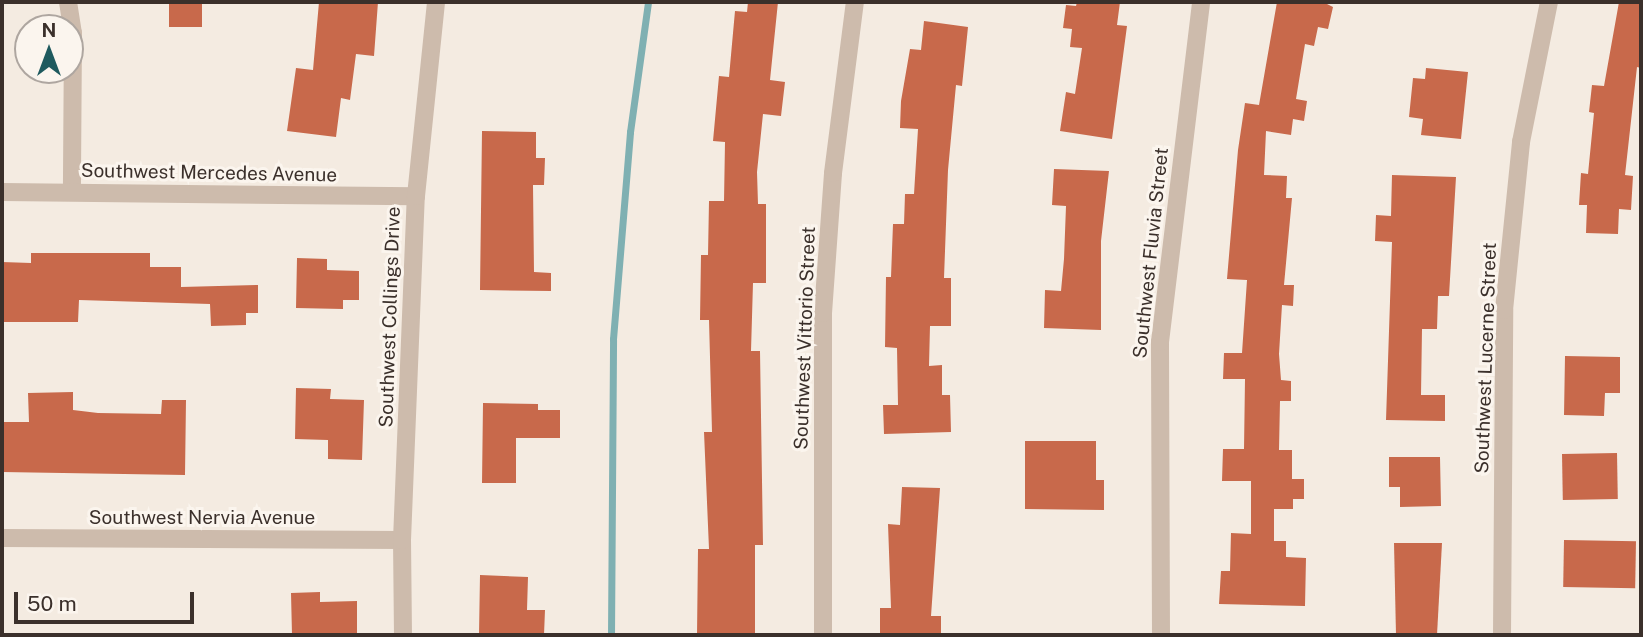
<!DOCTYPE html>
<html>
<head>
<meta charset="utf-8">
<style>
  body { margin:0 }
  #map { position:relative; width:1643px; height:637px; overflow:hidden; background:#f4ebe1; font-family:"Public Sans",sans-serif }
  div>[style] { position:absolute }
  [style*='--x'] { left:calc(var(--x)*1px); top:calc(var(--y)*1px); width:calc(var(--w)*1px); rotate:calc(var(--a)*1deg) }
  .stream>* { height:7px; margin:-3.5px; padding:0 3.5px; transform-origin:3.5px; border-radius:3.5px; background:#7fb0b2 }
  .building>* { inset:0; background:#c8694b; transform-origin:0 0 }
  .minor>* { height:18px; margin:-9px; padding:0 9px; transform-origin:9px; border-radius:9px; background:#cdbbac }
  span { translate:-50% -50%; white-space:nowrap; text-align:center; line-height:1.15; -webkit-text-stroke:6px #fbf5ee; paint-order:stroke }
  .street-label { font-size:19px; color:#3b302b }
  .frame { position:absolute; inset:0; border:4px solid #3b302b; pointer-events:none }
  .north { position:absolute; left:14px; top:14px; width:70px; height:70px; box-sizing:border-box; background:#fbf5ee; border:2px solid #aea6a0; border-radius:50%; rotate:0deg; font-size:19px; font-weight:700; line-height:28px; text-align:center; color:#3b302b }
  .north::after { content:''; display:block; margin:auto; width:24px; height:32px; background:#1f5a5e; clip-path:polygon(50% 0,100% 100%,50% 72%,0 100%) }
  .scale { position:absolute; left:14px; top:592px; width:180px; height:32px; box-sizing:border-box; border:4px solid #3b302b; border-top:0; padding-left:9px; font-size:21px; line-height:24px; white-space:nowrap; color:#3b302b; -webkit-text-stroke:5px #fbf5ee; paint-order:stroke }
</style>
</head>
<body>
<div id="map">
  <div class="stream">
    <i style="--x:611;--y:635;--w:296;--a:-89.6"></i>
    <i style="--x:613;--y:339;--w:208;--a:-85.3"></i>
    <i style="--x:630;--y:132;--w:131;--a:-82.1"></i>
  </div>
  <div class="building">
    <i style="left:169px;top:2px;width:33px;height:25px"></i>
    <i style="clip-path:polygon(319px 2px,378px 2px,374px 56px,356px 54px,350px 100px,341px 98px,336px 137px,287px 131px,296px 68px,313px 70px)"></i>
    <i style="clip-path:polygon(748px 2px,778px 2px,770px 80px,785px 82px,781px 116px,763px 114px,757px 172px,758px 204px,766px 204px,766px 283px,753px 283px,751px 351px,760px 351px,763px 545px,755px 545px,755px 635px,697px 635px,698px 549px,709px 549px,704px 432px,712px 432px,709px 320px,700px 320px,701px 255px,708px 255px,709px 201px,724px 201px,725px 142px,713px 141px,719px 76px,729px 77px,735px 11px,747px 12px)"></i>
    <i style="clip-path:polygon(1077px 2px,1120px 2px,1117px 25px,1127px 26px,1112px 139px,1060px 131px,1066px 92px,1075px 94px,1082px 48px,1070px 47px,1072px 29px,1063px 28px,1066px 5px,1076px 6px)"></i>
    <i style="clip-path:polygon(1277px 2px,1323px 2px,1333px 7px,1328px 29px,1318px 27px,1314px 46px,1305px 44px,1296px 99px,1307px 101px,1304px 121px,1293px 119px,1291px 135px,1266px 131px,1264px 175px,1287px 176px,1286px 198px,1292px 198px,1284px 285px,1294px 285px,1293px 306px,1282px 305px,1279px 354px,1281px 380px,1291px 381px,1291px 401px,1280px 401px,1279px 450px,1292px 450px,1292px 479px,1304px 479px,1304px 499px,1293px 499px,1293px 509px,1274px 509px,1274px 541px,1286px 541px,1286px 557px,1306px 558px,1305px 606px,1219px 604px,1221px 571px,1230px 571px,1231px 533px,1251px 534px,1251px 481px,1222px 481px,1223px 449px,1244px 449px,1245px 379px,1223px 379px,1224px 353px,1242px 353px,1247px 280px,1227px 279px,1238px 150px,1245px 103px,1259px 105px)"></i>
    <i style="clip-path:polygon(1619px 2px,1641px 2px,1641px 68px,1637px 67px,1625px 175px,1633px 176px,1631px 210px,1619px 209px,1618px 234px,1586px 233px,1587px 205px,1579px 205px,1581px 173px,1588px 174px,1594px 113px,1589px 112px,1592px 85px,1604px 86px)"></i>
    <i style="clip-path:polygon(924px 21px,968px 27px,962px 86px,956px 85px,948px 170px,944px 278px,951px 278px,951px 326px,930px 326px,929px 366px,942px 365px,942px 395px,950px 395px,951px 432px,884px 434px,883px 405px,898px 405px,897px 348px,885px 347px,886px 277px,891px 277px,893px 224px,904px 224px,905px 194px,914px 194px,918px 129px,900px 128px,901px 101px,910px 49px,921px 50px)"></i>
    <i style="clip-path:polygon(1426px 68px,1468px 72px,1461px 139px,1421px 135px,1423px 119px,1409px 117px,1413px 78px,1425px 79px)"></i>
    <i style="clip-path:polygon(482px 131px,536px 132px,536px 158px,545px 158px,544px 185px,533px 185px,534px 272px,551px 273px,551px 291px,480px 290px)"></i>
    <i style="clip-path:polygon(1054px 169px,1109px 171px,1101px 241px,1101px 330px,1044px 328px,1045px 290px,1061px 291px,1064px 259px,1066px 206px,1052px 205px)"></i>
    <i style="clip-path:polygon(1392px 175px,1456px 177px,1449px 296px,1438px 296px,1437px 329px,1422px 329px,1421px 395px,1445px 395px,1445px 421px,1386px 420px,1392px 242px,1375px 241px,1376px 215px,1391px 216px)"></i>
    <i style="clip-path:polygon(31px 253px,150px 253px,150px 267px,181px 267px,181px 287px,258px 285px,258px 313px,246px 313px,246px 325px,211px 326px,210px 304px,79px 300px,78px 322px,2px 322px,2px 262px,31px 263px)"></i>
    <i style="clip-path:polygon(297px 258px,327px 259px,327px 270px,359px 271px,359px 300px,343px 300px,343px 309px,296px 308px)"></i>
    <i style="clip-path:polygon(1565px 356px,1620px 357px,1620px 393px,1605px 393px,1604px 416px,1564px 415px)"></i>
    <i style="clip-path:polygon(296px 388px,331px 389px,330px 399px,364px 400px,362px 460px,328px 459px,328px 440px,295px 439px)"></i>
    <i style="clip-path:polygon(73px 392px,73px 410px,98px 413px,161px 414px,162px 400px,186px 400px,185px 475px,2px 472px,2px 422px,29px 422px,28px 393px)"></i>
    <i style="clip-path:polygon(483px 403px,538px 404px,538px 410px,560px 410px,560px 438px,516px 438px,516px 483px,482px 483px)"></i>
    <i style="clip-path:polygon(1025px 441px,1096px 441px,1096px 480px,1104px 480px,1104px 510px,1025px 509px)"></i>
    <i style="left:1617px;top:453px;width:46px;height:55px;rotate:89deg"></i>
    <i style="clip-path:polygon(1389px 457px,1440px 457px,1441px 506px,1400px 507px,1400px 487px,1389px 487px)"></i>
    <i style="clip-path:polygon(902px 487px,940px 488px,931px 616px,941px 616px,941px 635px,880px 635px,880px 608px,891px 608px,888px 524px,900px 525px)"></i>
    <i style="left:1564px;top:540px;width:72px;height:47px;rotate:1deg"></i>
    <i style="clip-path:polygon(1394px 543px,1442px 543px,1437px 635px,1396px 635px)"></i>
    <i style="clip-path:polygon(480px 575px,528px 577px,527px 610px,545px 610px,544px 635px,479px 635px)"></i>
    <i style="clip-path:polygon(320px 592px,320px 602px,357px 601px,357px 635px,292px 635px,291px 593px)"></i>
  </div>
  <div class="minor">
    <i style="--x:68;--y:2;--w:31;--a:81"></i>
    <i style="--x:73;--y:33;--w:159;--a:90.4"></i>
    <i style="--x:2;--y:192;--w:414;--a:0.6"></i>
    <i style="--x:2;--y:538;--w:400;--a:0.3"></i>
    <i style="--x:403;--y:635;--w:95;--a:-90.6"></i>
    <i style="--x:402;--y:540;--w:344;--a:-87.7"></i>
    <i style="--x:416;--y:196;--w:195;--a:-84.1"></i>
    <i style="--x:823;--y:635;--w:322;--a:-90"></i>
    <i style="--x:823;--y:313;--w:140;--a:-85.9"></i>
    <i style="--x:833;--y:173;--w:172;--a:-82.7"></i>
    <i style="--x:1161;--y:635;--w:293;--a:-90.2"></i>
    <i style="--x:1160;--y:342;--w:342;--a:-83.1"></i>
    <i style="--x:1502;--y:635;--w:325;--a:-89.6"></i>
    <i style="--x:1504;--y:310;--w:169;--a:-84.2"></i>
    <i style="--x:1521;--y:142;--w:143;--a:-78.7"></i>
  </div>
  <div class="street-label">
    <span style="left:209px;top:173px;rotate:1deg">Southwest Mercedes Avenue</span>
    <span style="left:1151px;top:253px;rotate:-84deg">Southwest Fluvia Street</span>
    <span style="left:390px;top:317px;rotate:-88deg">Southwest Collings Drive</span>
    <span style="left:805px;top:338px;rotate:-88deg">Southwest Vittorio Street</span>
    <span style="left:1486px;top:358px;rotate:-88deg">Southwest Lucerne Street</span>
    <span style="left:202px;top:518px">Southwest Nervia Avenue</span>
  </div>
  <div class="frame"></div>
  <div class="north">N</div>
  <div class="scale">50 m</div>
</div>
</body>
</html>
